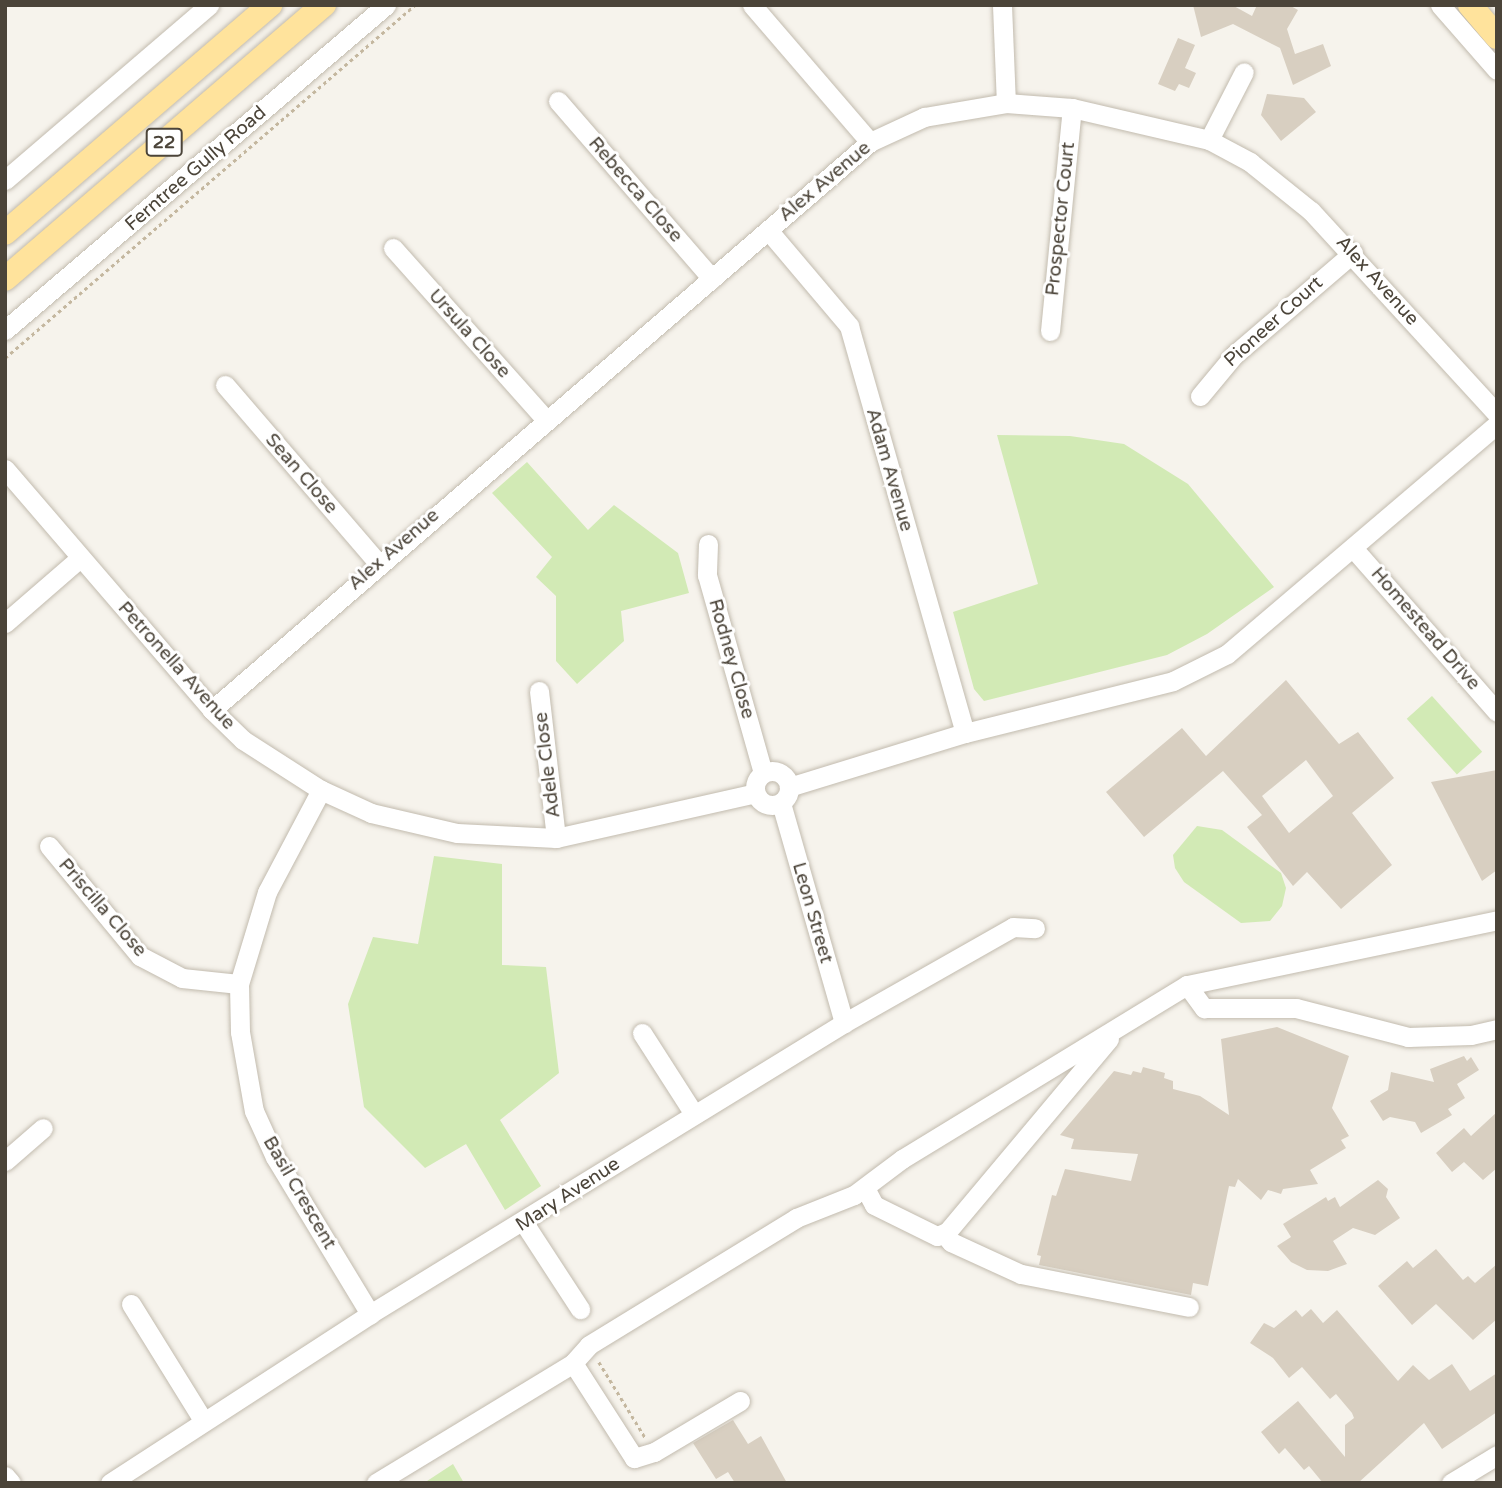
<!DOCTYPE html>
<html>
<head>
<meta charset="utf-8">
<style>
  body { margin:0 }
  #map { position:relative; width:1502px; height:1488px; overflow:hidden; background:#f6f3ec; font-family:"Varela Round",sans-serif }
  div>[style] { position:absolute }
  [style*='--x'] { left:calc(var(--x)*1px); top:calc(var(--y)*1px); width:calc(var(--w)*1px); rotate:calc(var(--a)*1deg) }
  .green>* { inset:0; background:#d2eab5; transform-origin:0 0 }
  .building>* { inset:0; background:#d8cfc1 }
  .path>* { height:2.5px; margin-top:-1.25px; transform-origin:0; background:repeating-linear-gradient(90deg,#c4b79f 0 3.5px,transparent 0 7px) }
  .roads { filter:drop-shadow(0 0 2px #c2bbae) drop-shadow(0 0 2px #c2bbae) }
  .minor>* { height:19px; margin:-9.5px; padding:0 9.5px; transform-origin:9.5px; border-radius:9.5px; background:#fff }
  .minor>.ring { margin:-9.5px; padding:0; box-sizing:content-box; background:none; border:19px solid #fff; border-radius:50% }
  .major>* { height:24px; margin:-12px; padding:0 12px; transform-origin:12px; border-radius:12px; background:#ffe39c }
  span { translate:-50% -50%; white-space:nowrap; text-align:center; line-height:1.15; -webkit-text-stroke:6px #fff; paint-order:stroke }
  .shield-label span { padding:2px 5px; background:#fff; border:2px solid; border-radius:5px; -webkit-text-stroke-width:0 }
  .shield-label { font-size:18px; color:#4b4439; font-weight:700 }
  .street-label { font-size:19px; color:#4b4439 }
  .frame { position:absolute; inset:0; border:7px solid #4b4439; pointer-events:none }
</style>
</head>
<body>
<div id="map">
  <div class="green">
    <i style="clip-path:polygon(997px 435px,1070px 436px,1124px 444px,1188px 484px,1274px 587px,1207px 634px,1167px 655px,984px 701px,974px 689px,953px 612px,1038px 584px)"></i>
    <i style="clip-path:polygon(527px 462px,588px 530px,614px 505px,678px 553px,689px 593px,621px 611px,624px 641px,577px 684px,556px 661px,556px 596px,536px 577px,552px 557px,492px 493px)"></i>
    <i style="left:1432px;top:696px;width:75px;height:34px;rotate:48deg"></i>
    <i style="clip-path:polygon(1197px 826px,1222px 830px,1281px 873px,1286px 888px,1282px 906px,1270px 921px,1241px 923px,1184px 882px,1175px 868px,1173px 855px)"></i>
    <i style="clip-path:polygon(434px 856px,502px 864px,502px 965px,546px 967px,559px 1073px,500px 1120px,541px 1186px,505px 1210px,466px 1144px,425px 1168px,364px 1107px,348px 1004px,373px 937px,418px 944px)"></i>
    <i style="clip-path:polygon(453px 1464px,464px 1483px,424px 1483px)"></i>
  </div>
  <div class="building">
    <i style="clip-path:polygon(1193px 5px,1232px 5px,1252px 16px,1257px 5px,1289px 5px,1298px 10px,1287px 29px,1295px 54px,1323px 44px,1331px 66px,1293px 85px,1280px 48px,1233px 24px,1201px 37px)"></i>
    <i style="clip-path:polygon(1178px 38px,1195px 45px,1185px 68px,1196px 73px,1189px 88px,1179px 84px,1175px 91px,1158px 84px)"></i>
    <i style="clip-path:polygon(1267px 94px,1304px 98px,1316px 112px,1281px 141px,1261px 115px)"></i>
    <i style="clip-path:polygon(evenodd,1286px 680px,1339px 744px,1358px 732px,1394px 778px,1352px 813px,1392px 865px,1341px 909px,1307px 872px,1293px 886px,1247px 827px,1262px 815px,1223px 771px,1144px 837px,1106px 792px,1182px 728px,1206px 756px,1286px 680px,1306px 760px,1333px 796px,1289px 833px,1262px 796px,1306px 760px)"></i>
    <i style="clip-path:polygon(1497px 770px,1497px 870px,1482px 881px,1431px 782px)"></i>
    <i style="clip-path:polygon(1277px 1027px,1349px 1056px,1332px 1108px,1349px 1136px,1341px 1140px,1346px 1148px,1310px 1170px,1318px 1184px,1283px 1189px,1281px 1194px,1268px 1190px,1261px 1200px,1238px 1179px,1235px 1187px,1229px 1186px,1208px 1286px,1193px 1283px,1191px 1295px,1039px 1265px,1041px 1256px,1037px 1255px,1052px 1195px,1056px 1196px,1065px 1169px,1131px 1181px,1138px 1154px,1071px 1149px,1074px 1139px,1060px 1135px,1114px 1071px,1131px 1075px,1133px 1071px,1141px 1073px,1143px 1067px,1165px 1073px,1164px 1078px,1173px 1081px,1173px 1089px,1200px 1096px,1229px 1115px,1221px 1039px)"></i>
    <i style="clip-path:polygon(1464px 1056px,1467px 1061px,1471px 1057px,1479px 1070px,1457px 1084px,1465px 1098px,1448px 1109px,1452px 1115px,1421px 1133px,1415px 1122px,1390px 1117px,1383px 1121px,1370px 1101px,1388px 1090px,1391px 1072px,1434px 1082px,1430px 1069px)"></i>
    <i style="clip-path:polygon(1497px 1112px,1497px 1168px,1483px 1180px,1464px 1162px,1452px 1172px,1436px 1153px,1464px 1128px,1471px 1136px)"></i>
    <i style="clip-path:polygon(1378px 1180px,1388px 1189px,1386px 1197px,1400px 1218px,1375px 1235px,1353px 1228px,1333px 1241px,1347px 1264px,1328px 1271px,1307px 1270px,1291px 1262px,1277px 1246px,1291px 1237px,1283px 1224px,1326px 1197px,1328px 1201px,1335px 1197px,1340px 1207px)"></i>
    <i style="clip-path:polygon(1436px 1249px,1463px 1280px,1468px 1276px,1475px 1283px,1497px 1264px,1497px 1319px,1473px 1340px,1436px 1304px,1412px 1325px,1378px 1286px,1407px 1261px,1413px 1268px)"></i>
    <i style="clip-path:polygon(1311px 1309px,1323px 1323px,1337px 1310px,1398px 1381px,1413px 1365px,1429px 1380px,1452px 1364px,1470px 1391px,1497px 1373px,1497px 1412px,1442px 1449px,1424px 1423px,1358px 1483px,1323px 1483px,1309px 1466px,1304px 1470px,1285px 1448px,1279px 1454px,1261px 1432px,1298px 1401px,1345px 1457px,1345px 1425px,1354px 1418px,1352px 1413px,1336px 1394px,1330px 1399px,1302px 1367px,1289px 1378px,1273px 1358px,1250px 1343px,1264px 1323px,1274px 1328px,1296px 1310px,1302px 1317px)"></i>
    <i style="clip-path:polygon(733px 1420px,748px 1444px,761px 1436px,787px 1483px,735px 1483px,728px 1472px,716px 1479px,693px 1443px)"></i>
  </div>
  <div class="path">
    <i style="--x:5;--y:358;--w:541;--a:-40.73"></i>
    <i style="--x:599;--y:1362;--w:88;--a:58.5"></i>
  </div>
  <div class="roads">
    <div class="minor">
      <i style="--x:752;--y:5;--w:181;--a:49.3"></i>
      <i style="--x:1002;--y:5;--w:98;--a:87.7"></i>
      <i style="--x:1440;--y:5;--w:86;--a:48.8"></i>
      <i style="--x:558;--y:101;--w:235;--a:49.1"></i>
      <i style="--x:1209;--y:140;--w:76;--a:-62.8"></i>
      <i style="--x:5;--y:180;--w:269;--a:-40.6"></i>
      <i style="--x:768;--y:230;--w:126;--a:49.8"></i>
      <i style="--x:849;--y:326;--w:423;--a:74.1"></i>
      <i style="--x:393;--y:248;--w:230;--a:48.3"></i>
      <i style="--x:5;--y:330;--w:501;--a:-40.46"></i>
      <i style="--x:1050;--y:331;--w:224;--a:-84.4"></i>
      <i style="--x:225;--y:385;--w:235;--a:49.3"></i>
      <i style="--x:1200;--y:396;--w:53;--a:-50.3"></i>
      <i style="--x:1234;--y:355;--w:157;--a:-40.6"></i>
      <i style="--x:5;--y:469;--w:318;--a:49.3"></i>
      <i style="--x:212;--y:710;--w:43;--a:44.1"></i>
      <i style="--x:243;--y:740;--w:93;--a:32.7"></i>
      <i style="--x:321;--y:790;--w:55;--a:24.7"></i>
      <i style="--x:371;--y:813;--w:88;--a:13.1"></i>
      <i style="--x:457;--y:833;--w:99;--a:2.9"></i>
      <i style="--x:556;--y:838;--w:204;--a:-12.7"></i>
      <i style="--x:708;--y:544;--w:31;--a:92"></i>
      <i style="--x:707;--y:575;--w:206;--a:74.2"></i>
      <i style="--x:1353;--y:548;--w:218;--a:48.7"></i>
      <i style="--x:5;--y:623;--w:99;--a:-40.9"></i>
      <i style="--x:539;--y:691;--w:148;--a:83.4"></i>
      <i style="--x:212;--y:710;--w:869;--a:-40.8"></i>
      <i style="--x:870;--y:142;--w:60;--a:-24.8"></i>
      <i style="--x:924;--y:117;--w:83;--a:-9.7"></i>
      <i style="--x:1006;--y:103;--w:66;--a:4.3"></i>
      <i style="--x:1072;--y:108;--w:141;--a:13.1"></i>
      <i style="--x:1209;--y:140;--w:47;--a:28.2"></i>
      <i style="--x:1250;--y:162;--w:78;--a:38.8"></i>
      <i style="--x:1311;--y:211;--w:275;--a:47.5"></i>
      <i class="ring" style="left:755px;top:771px;width:15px;height:15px"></i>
      <i style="--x:789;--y:787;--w:184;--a:-17.1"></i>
      <i style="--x:965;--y:733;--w:214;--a:-14"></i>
      <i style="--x:1173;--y:681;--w:60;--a:-26.6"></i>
      <i style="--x:1227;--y:654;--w:355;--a:-40.4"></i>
      <i style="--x:321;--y:790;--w:115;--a:117.9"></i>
      <i style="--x:267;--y:892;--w:96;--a:106.9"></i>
      <i style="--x:239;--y:984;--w:48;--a:88.8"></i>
      <i style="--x:240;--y:1032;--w:80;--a:80"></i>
      <i style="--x:254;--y:1111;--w:51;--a:65.5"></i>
      <i style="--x:275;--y:1157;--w:184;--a:58.8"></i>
      <i style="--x:781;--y:803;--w:229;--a:74"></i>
      <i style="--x:49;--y:846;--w:143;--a:50.4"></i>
      <i style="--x:140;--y:956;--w:47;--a:27.6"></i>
      <i style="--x:182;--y:978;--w:57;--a:6"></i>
      <i style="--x:1187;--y:985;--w:29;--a:54"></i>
      <i style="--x:1204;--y:1008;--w:92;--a:0"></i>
      <i style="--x:1296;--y:1008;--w:116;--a:14.5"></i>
      <i style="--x:1408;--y:1037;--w:63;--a:-1.8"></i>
      <i style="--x:1471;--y:1035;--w:27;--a:-13"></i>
      <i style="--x:642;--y:1033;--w:96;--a:57.3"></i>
      <i style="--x:5;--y:1161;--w:50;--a:-41"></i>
      <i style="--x:865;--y:1188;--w:19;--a:62"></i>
      <i style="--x:874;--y:1205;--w:70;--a:26.2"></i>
      <i style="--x:937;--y:1236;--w:11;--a:-22"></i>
      <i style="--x:947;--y:1232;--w:252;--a:-50"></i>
      <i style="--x:524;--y:1223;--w:103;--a:56.9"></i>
      <i style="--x:944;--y:1234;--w:11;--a:49"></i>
      <i style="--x:951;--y:1242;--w:77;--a:24.6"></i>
      <i style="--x:1021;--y:1274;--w:171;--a:11.1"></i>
      <i style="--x:131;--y:1304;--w:137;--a:58.2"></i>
      <i style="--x:740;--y:1401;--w:100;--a:149.3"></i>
      <i style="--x:654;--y:1452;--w:21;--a:163"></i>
      <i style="--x:634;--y:1458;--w:113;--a:-122.7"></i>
      <i style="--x:573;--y:1363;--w:24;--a:-48"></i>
      <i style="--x:589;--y:1345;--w:243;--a:-31.5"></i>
      <i style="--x:796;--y:1218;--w:62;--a:-21.6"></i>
      <i style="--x:854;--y:1195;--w:60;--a:-36.9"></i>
      <i style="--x:902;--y:1159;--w:334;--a:-31.4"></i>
      <i style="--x:1187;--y:985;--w:317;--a:-11.8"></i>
      <i style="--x:5;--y:1476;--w:9;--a:49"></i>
      <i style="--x:110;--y:1483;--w:310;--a:-33"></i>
      <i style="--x:370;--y:1314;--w:556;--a:-31.55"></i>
      <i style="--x:844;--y:1023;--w:194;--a:-29.6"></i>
      <i style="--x:1013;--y:927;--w:22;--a:3"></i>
      <i style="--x:376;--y:1483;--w:231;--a:-31.3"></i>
      <i style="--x:1451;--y:1483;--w:54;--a:-31.3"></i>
    </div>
    <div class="major">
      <i style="--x:1470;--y:5;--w:42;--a:49.8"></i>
      <i style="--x:5;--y:233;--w:350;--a:-40.7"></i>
      <i style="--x:5;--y:279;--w:421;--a:-40.7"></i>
    </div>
  </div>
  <div class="shield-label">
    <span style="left:164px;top:142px">22</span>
  </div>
  <div class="street-label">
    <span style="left:196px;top:169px;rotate:-41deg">Ferntree Gully Road</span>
    <span style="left:825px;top:182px;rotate:-40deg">Alex Avenue</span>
    <span style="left:635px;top:190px;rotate:49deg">Rebecca Close</span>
    <span style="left:1061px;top:219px;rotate:-84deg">Prospector Court</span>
    <span style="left:1377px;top:281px;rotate:48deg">Alex Avenue</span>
    <span style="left:1274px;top:322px;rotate:-42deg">Pioneer Court</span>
    <span style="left:469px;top:334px;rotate:48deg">Ursula Close</span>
    <span style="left:889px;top:470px;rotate:74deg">Adam Avenue</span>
    <span style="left:301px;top:474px;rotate:49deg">Sean Close</span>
    <span style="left:394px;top:550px;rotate:-41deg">Alex Avenue</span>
    <span style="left:1425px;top:629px;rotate:49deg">Homestead Drive</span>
    <span style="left:731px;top:659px;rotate:74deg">Rodney Close</span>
    <span style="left:176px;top:666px;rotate:48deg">Petronella Avenue</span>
    <span style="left:548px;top:765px;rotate:-97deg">Adele Close</span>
    <span style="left:102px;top:908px;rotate:49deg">Priscilla Close</span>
    <span style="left:812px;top:913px;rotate:74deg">Leon Street</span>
    <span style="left:299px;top:1193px;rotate:60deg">Basil Crescent</span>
    <span style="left:568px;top:1195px;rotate:-33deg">Mary Avenue</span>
  </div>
  <div class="frame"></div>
</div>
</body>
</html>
